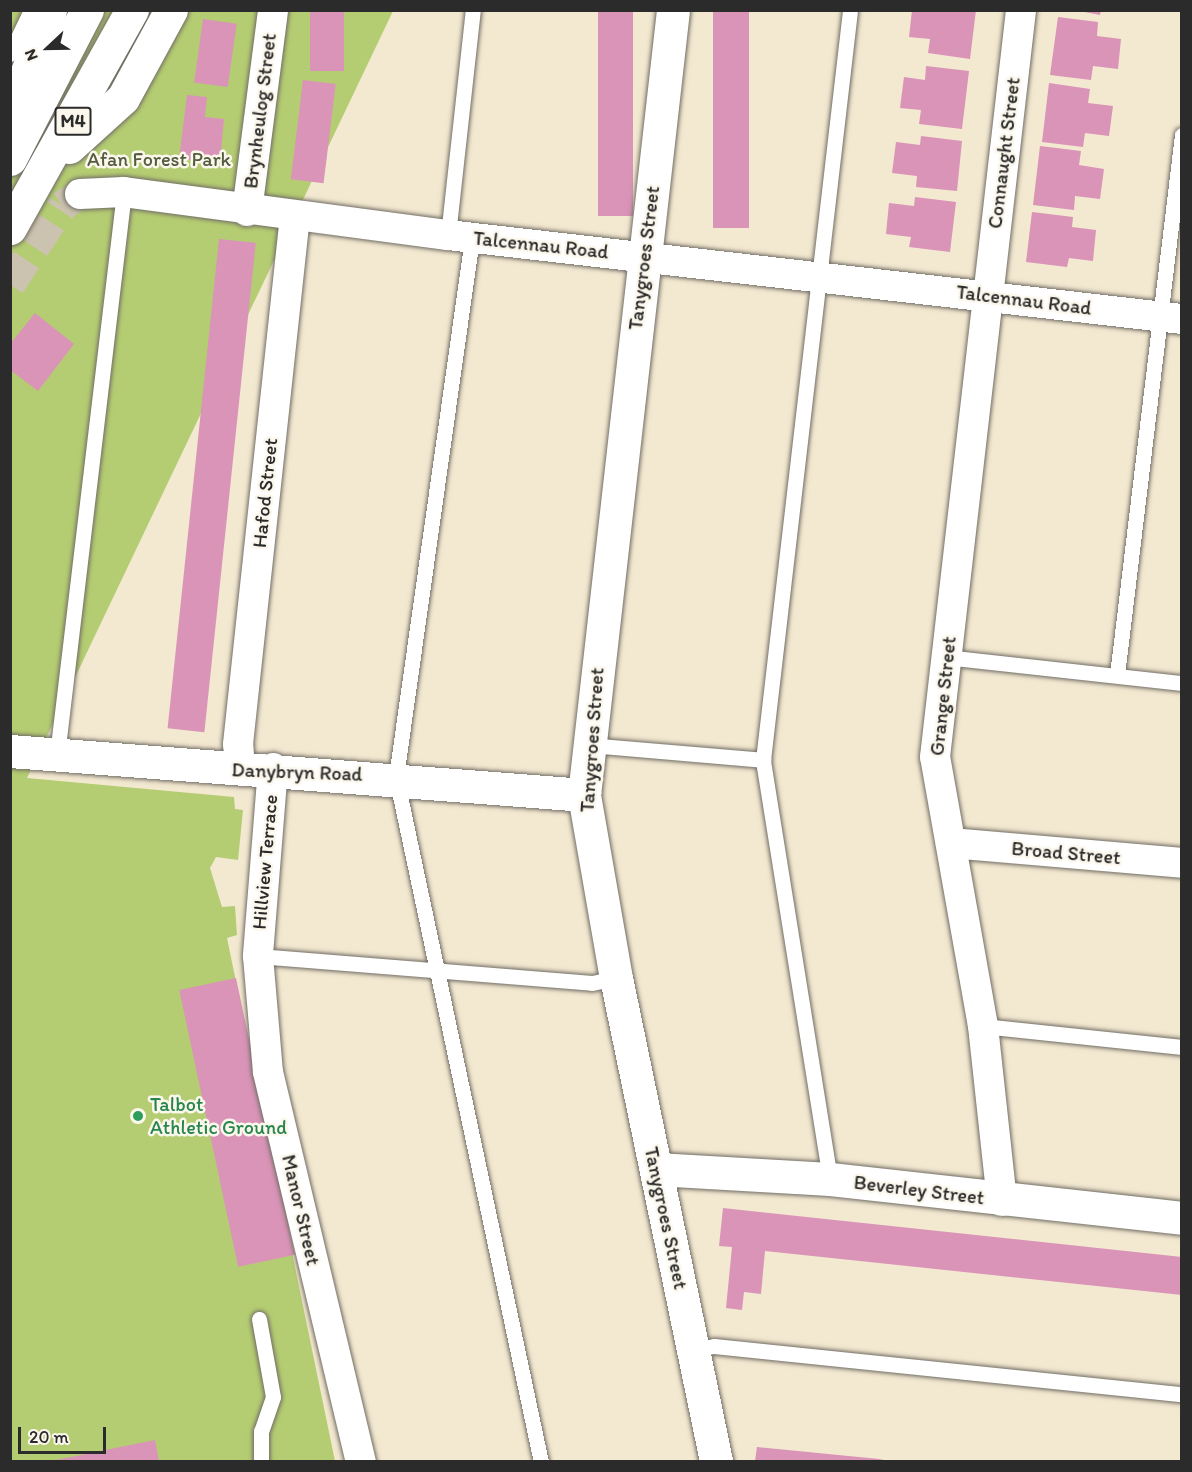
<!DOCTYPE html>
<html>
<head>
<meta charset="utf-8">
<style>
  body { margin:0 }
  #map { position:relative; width:1192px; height:1472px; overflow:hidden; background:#f3e8d0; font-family:Itim,sans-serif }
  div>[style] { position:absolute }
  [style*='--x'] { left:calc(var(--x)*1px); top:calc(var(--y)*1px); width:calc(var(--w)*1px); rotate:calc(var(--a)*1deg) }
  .green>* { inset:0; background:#b5cd72 }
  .building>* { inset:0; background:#d994b7; transform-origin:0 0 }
  .street-tunnel>* { height:30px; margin-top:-15px; transform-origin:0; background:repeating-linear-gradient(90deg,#cbc2af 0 30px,transparent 0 45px) }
  .roads { filter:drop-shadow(0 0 2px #716d65) drop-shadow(0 0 2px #716d65) }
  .lane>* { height:15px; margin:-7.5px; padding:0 7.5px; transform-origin:7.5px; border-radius:7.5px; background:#fff }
  .street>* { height:30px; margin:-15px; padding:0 15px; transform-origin:15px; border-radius:15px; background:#fff }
  .secondary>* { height:33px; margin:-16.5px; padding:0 16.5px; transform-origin:16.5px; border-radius:16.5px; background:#fff }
  .highway>* { height:33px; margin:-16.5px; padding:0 16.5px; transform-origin:16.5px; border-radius:16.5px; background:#fff }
  .dots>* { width:16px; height:16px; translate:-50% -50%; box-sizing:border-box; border:3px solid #fbf7ec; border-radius:50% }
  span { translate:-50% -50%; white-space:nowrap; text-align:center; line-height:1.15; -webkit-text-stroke:5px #fbf7ec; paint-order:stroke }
  .shield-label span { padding:2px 4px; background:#fbf7ec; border:2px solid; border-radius:4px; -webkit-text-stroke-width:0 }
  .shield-label { font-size:18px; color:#2b2b2b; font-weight:700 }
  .street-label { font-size:20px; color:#2b2b2b }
  .park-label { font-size:20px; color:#545c40 }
  .leisure-label { font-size:20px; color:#27864d }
  .left { translate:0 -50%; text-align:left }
  .frame { position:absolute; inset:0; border:12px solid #2b2b2b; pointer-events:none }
  .north { position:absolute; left:18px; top:18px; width:60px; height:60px; -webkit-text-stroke:4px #fbf7ec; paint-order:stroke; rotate:248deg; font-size:16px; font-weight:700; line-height:24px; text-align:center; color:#2b2b2b }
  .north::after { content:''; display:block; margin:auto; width:21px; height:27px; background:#2b2b2b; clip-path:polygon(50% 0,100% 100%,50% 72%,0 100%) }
  .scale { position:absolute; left:18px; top:1427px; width:88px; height:27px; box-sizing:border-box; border:3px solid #2b2b2b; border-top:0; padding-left:8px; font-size:18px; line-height:21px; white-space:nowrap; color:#2b2b2b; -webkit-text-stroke:4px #fbf7ec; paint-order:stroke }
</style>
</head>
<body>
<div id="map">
  <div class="green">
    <i style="clip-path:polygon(10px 11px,393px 11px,27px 778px,234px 797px,235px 809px,243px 810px,238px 860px,216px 857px,210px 868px,222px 907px,235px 906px,237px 935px,227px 938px,335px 1461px,11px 1461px)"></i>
  </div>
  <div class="building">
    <i style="left:310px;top:10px;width:34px;height:61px"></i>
    <i style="left:598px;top:10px;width:35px;height:206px"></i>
    <i style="left:713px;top:10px;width:36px;height:218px"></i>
    <i style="clip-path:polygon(912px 10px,976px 10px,970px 59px,928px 53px,930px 39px,909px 37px)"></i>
    <i style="clip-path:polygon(1074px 10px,1101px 10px,1100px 15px)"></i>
    <i style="clip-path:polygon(1058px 17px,1098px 22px,1097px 36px,1121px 39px,1118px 69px,1093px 66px,1091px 80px,1050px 75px)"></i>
    <i style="left:203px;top:19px;width:34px;height:64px;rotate:8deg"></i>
    <i style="clip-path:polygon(926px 66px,969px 71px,962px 129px,919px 124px,921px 110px,900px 108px,904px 77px,925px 80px)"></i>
    <i style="left:303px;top:80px;width:33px;height:100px;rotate:7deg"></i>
    <i style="clip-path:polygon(1049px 83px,1090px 89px,1088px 103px,1113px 106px,1109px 136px,1085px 133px,1083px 147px,1042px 142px)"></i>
    <i style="clip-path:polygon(187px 95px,207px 97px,205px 117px,224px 119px,220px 163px,179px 159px)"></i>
    <i style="clip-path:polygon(921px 136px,962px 141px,957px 191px,916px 187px,917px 176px,892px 173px,896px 142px,920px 145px)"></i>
    <i style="clip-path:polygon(1040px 146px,1081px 151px,1079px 165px,1104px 169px,1100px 199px,1075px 196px,1074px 210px,1033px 205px)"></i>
    <i style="clip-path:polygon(915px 197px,956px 202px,950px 252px,909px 247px,911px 237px,886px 234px,889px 203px,914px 206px)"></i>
    <i style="clip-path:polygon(1032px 212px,1073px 217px,1072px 227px,1096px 230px,1093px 261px,1069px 258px,1067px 267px,1026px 262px)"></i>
    <i style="left:219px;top:239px;width:37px;height:492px;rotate:6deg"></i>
    <i style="clip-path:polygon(35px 313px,74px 344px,38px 391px,10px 370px,10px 344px)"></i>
    <i style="left:236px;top:978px;width:283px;height:58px;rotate:78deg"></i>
    <i style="clip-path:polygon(723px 1208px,1182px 1257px,1182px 1295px,765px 1251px,761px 1294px,744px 1292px,742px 1310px,726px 1308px,732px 1247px,719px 1246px)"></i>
    <i style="clip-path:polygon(155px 1440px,159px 1461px,57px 1461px,56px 1460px)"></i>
    <i style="clip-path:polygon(757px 1447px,879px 1459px,889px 1461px,755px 1461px)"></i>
  </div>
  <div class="street-tunnel">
    <i style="--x:10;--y:285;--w:95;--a:-56.6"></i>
    <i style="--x:62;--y:206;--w:22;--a:-34"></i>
  </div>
  <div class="roads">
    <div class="lane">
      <i style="--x:10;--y:54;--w:49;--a:-64.5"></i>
      <i style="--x:448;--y:235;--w:226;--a:-83.7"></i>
      <i style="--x:472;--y:238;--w:544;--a:98.03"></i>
      <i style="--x:396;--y:777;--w:700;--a:78.05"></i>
      <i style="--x:946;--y:657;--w:237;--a:6.3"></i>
      <i style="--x:1117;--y:675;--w:544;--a:-83.14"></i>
      <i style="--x:589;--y:745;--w:175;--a:4.9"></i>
      <i style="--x:57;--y:755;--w:567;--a:-83.21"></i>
      <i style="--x:258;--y:956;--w:335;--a:4.6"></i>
      <i style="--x:592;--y:983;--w:25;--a:-12"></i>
      <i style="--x:983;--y:1026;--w:200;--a:6"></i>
      <i style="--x:830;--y:1179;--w:424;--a:-99.1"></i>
      <i style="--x:763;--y:760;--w:755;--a:-83.38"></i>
      <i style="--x:259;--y:1319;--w:79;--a:79.8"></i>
      <i style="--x:273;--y:1397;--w:36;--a:109"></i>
      <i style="--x:261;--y:1431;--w:31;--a:90"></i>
      <i style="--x:693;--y:1350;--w:21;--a:-11"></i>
      <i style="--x:714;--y:1346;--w:470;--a:5.9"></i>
    </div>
    <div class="street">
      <i style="--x:80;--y:194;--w:44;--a:-2.6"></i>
      <i style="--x:124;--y:192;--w:327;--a:7.6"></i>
      <i style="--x:448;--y:235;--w:739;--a:6.53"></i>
      <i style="--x:247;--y:211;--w:203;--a:-82.6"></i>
      <i style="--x:273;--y:768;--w:189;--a:94.6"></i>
      <i style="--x:258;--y:956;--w:116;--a:85.1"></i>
      <i style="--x:268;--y:1072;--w:401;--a:76.6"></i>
      <i style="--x:240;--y:770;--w:26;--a:-94"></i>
      <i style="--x:238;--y:744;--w:531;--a:-83.84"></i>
      <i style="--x:951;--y:843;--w:232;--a:4.9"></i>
      <i style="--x:1002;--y:1201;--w:176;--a:-96.2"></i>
      <i style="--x:983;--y:1026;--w:273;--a:-100.1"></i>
      <i style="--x:935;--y:757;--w:752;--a:-83.43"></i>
    </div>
    <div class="secondary">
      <i style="--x:673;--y:10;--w:790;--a:96.47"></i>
      <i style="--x:584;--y:795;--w:186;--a:80.1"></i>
      <i style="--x:616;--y:978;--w:494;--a:78.3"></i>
      <i style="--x:10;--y:751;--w:576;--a:4.38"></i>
      <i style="--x:656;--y:1169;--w:174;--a:3.3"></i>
      <i style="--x:830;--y:1179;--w:354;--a:6.3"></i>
    </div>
    <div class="highway">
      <i style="--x:20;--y:128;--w:56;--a:-82.9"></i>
      <i style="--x:27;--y:72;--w:66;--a:-69.6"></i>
      <i style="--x:69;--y:147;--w:73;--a:-42.2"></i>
      <i style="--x:123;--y:98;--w:100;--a:-61.4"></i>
      <i style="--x:10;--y:159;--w:168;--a:-62.7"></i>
      <i style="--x:10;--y:228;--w:250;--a:-60.8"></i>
    </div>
  </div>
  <div class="dots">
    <i style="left:138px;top:1116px;background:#2e9e5b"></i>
  </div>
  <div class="shield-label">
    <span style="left:73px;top:121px">M4</span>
  </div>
  <div class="street-label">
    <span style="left:260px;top:111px;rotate:-83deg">Brynheulog Street</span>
    <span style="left:1004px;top:153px;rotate:-83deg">Connaught Street</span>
    <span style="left:541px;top:245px;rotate:6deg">Talcennau Road</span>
    <span style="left:644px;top:258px;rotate:-83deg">Tanygroes Street</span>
    <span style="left:1024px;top:300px;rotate:7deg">Talcennau Road</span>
    <span style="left:265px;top:493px;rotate:-84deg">Hafod Street</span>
    <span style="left:943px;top:696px;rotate:-84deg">Grange Street</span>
    <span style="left:592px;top:740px;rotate:-86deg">Tanygroes Street</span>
    <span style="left:297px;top:772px;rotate:2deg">Danybryn Road</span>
    <span style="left:1066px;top:853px;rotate:5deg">Broad Street</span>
    <span style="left:265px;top:862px;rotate:-85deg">Hillview Terrace</span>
    <span style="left:919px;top:1190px;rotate:7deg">Beverley Street</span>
    <span style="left:301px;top:1210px;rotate:77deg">Manor Street</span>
    <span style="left:666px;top:1218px;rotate:78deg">Tanygroes Street</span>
  </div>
  <div class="park-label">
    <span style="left:159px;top:159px">Afan Forest Park</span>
  </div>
  <div class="leisure-label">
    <span class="left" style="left:150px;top:1116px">Talbot<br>Athletic Ground</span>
  </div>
  <div class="frame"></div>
  <div class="north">N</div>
  <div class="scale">20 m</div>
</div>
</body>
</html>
